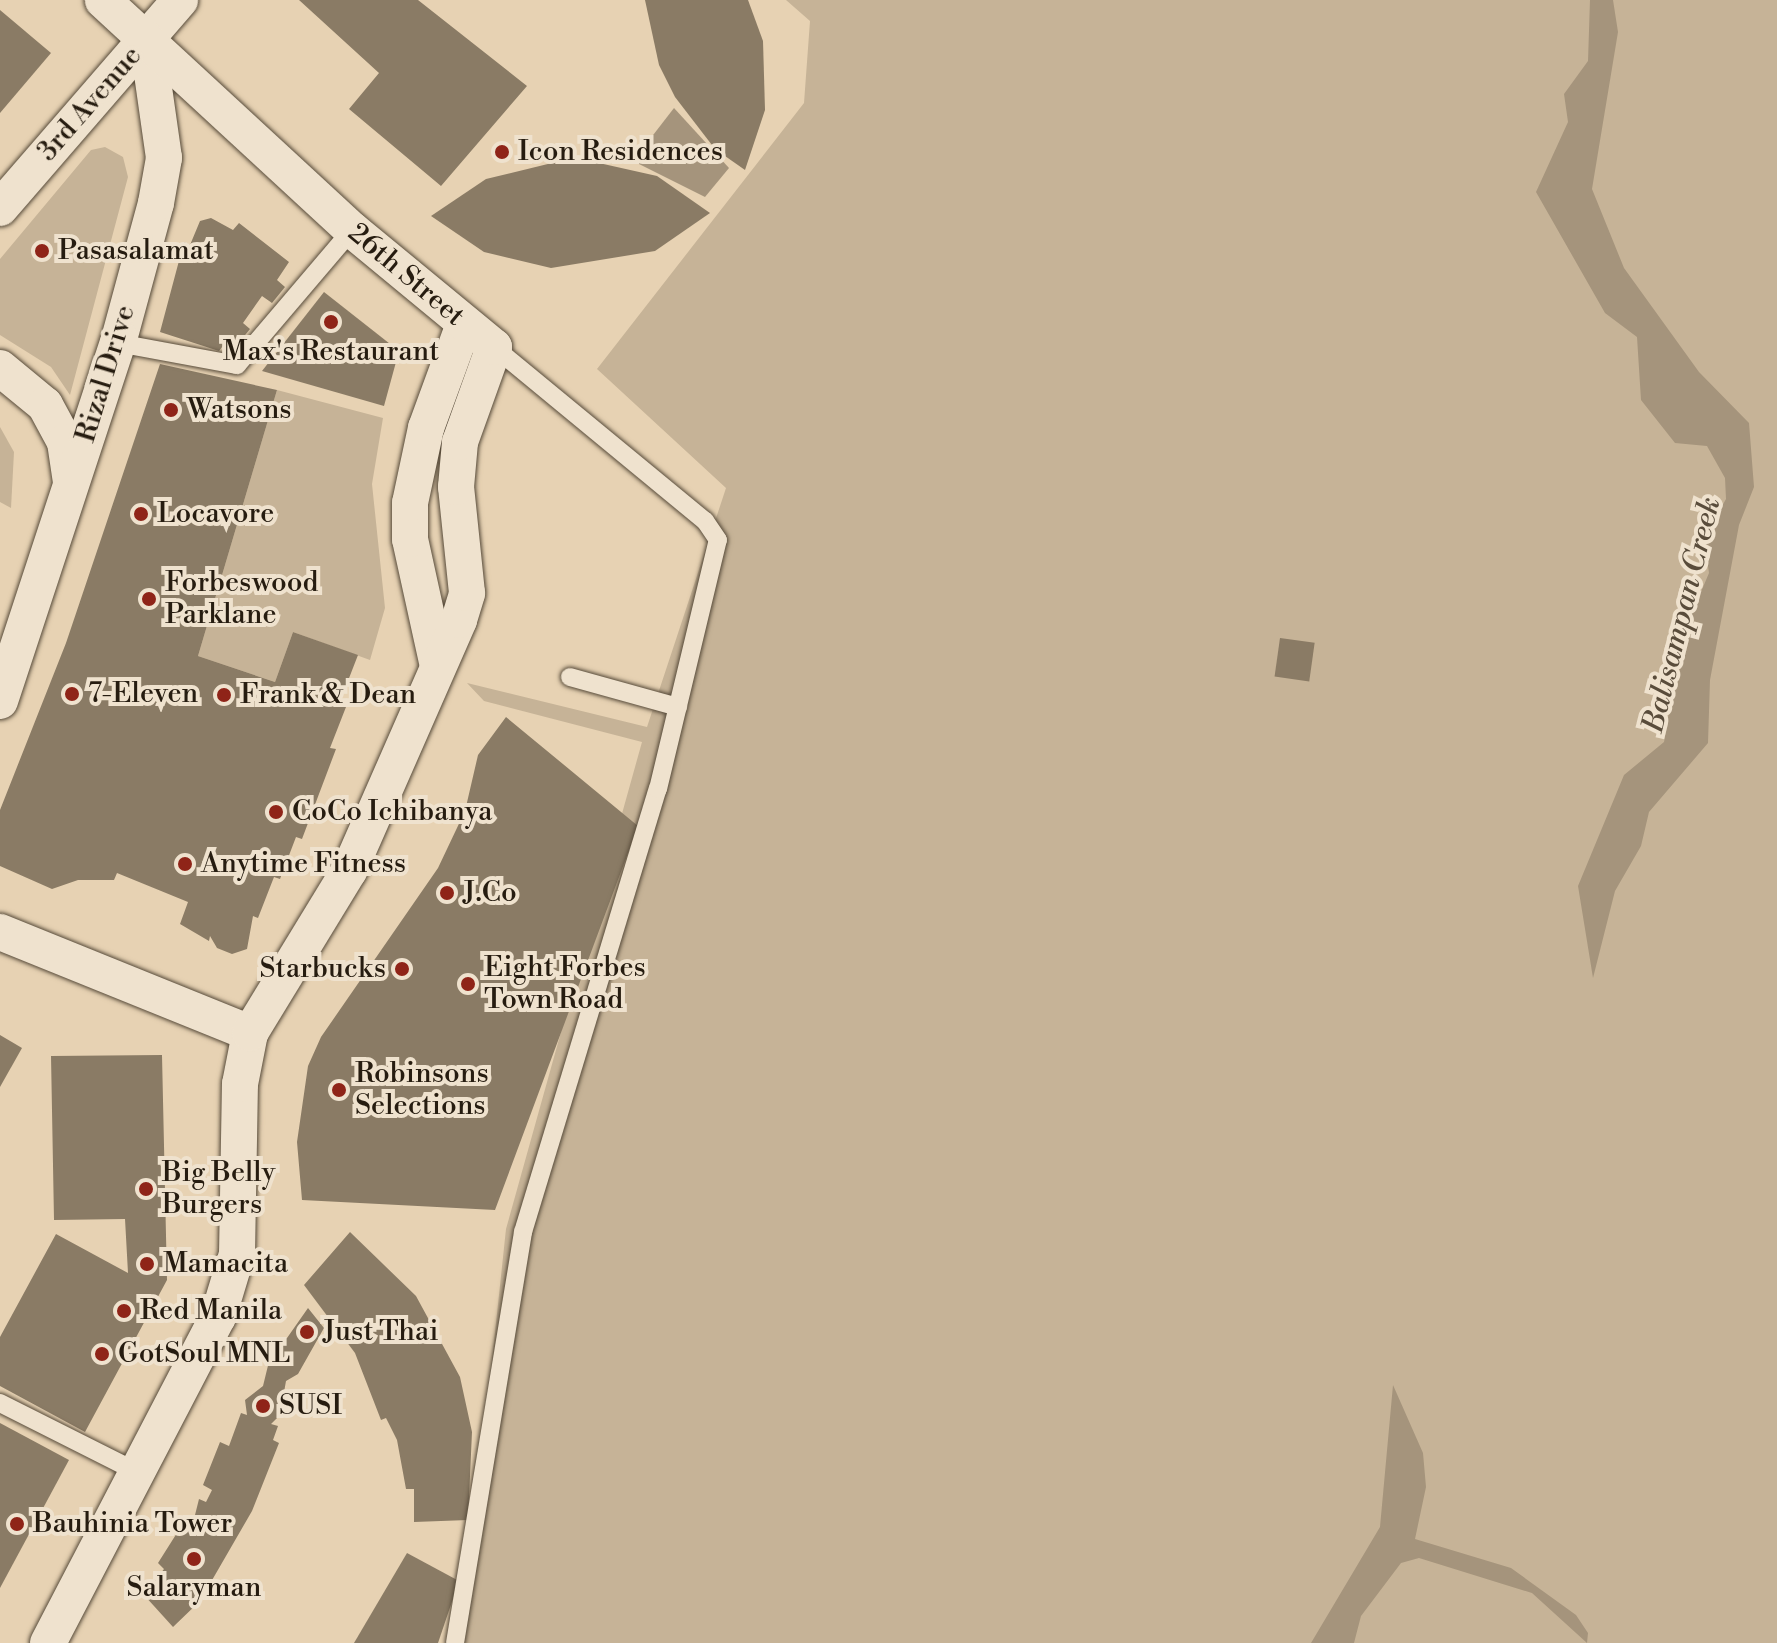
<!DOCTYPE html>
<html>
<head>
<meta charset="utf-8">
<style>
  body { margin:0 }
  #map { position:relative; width:1777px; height:1643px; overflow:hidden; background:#e7d2b3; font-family:"Libre Bodoni",serif }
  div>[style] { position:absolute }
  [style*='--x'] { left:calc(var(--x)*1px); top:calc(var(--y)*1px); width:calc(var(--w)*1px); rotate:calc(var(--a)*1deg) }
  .green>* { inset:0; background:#c6b397 }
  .water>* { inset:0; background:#a5947c }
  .building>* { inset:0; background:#8a7b65; transform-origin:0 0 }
  .roads { filter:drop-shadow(0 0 2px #564a39) drop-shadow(0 0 2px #564a39) }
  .service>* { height:18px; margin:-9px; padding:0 9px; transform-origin:9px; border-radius:9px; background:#efe2ce }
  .minor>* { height:36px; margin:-18px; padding:0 18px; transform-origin:18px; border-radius:18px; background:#efe2ce }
  .dots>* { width:22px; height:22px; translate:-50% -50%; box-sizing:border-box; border:4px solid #efe2ce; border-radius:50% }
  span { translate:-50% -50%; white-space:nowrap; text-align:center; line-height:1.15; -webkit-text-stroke:8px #efe2ce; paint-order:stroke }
  .street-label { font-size:28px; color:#261c10 }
  .poi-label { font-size:28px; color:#261c10 }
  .left { translate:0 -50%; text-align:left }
  .right { translate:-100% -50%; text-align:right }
  .water-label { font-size:30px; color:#594c3b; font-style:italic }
</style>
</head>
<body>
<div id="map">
  <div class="green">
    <i style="clip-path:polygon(786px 0,1777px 0,1777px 1643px,462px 1643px,506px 1229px,642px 742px,484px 701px,467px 683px,647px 727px,726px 488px,597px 369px,804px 103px,810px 21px)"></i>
    <i style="clip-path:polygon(105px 147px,123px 157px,128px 177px,70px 395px,51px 367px,0 335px,0 259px,91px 150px)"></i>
    <i style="clip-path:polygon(277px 390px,383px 418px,372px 484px,385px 608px,370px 660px,293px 632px,275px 682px,198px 656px)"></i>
    <i style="clip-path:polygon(0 427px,14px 452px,11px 508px,0 502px)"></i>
  </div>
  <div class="water">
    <i style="clip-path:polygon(1590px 0,1613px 0,1618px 32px,1592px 189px,1624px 268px,1699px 372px,1749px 423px,1754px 487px,1739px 525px,1710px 680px,1708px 743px,1649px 812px,1641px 846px,1615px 891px,1593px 978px,1578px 886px,1624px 775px,1664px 742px,1681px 639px,1709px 573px,1704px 539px,1726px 499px,1725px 478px,1707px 446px,1675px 443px,1641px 400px,1637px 337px,1605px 313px,1536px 192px,1568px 122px,1564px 94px,1588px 61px)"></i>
    <i style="clip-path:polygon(674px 108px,729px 168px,705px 197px,633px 161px)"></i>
    <i style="clip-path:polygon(1393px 1385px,1423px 1453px,1426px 1487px,1415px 1539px,1511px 1568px,1576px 1615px,1588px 1633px,1587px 1643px,1532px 1593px,1419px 1558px,1401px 1563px,1361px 1616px,1354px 1643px,1311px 1643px,1380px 1527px)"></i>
  </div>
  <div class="building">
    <i style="clip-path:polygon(299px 0,418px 0,527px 86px,441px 186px,349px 109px,379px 73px)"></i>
    <i style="clip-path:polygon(645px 0,748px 0,763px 41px,765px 110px,745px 170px,715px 149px,675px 97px,659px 65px)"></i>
    <i style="clip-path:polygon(0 10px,51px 53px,0 113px)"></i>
    <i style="clip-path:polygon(590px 161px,657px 176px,710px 213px,655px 251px,551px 268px,484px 252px,431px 216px,486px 179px,556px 162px)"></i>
    <i style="clip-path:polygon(211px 218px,233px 230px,239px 223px,289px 262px,277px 280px,285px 287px,272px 303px,262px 296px,243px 323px,250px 329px,237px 345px,229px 338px,219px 351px,160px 332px,184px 242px,190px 245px,200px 221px)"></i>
    <i style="clip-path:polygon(324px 292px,399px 351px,384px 406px,262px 371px)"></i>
    <i style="clip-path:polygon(160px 364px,277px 390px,198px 656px,275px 682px,293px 632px,358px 655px,339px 704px,346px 707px,330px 748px,336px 749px,302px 839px,296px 837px,280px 879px,274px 877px,258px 918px,253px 916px,247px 949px,232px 954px,217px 948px,210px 936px,209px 941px,180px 924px,188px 902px,117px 873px,114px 880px,78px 880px,52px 889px,0 866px,0 810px,66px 643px)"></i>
    <i style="left:1280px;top:638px;width:35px;height:39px;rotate:8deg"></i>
    <i style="clip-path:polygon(506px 717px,638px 826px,495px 1210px,302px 1200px,297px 1142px,308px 1066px,321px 1037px,438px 868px,465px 811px,478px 755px)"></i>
    <i style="clip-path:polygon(0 1035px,22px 1048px,0 1087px)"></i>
    <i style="clip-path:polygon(162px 1055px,167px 1280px,85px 1432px,0 1386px,0 1337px,56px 1234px,128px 1273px,125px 1219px,54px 1220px,51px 1056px)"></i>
    <i style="clip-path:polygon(350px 1232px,416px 1296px,460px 1377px,472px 1432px,468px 1520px,414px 1522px,414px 1489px,406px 1489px,397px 1440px,386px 1418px,381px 1420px,355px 1353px,304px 1285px)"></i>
    <i style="clip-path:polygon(308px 1308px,324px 1328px,298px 1374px,286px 1381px,280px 1415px,271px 1424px,278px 1426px,273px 1440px,279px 1443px,252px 1511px,200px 1601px,173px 1627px,144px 1595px,164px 1569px,158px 1563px,182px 1525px,191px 1531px,199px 1499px,206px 1502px,212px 1490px,203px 1485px,220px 1442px,229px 1446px,241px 1413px,247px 1415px,245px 1400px,263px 1386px,273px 1345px,287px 1338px)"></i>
    <i style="clip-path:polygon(0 1423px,69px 1460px,0 1588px)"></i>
    <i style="clip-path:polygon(407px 1553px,459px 1581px,438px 1643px,354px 1643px)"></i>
  </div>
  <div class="roads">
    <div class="service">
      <i style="--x:118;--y:343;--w:121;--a:10.5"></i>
      <i style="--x:237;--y:365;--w:177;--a:-49.6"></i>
      <i style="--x:570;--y:677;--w:112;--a:15.5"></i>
      <i style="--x:0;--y:1403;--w:156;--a:26.7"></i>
      <i style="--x:455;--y:1643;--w:417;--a:-80.6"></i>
      <i style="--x:523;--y:1232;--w:463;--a:-73.1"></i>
      <i style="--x:658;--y:789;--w:256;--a:-76.5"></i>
      <i style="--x:718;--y:540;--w:23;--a:-124"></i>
      <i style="--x:705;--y:521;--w:273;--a:-140.5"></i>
    </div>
    <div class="minor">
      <i style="--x:0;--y:208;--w:275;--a:-49.1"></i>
      <i style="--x:0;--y:368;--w:58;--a:39.4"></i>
      <i style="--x:45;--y:405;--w:42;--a:61.6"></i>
      <i style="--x:65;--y:442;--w:40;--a:81.5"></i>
      <i style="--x:437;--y:662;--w:126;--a:-102.4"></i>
      <i style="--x:410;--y:539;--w:36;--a:-90"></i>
      <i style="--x:410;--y:503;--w:77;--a:-78"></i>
      <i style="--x:426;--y:428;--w:111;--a:-69.9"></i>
      <i style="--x:0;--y:701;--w:377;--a:-71.8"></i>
      <i style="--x:118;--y:343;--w:145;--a:-74.8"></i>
      <i style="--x:156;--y:203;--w:46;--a:-79.9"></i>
      <i style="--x:164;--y:158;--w:120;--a:-98.1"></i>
      <i style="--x:0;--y:932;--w:270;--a:22"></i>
      <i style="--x:48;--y:1643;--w:368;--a:-62.5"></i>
      <i style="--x:218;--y:1317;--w:66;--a:-73.2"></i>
      <i style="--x:237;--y:1254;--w:170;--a:-89"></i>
      <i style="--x:240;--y:1084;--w:52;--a:-78.9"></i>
      <i style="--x:250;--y:1033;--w:190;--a:-58.6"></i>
      <i style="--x:349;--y:871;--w:274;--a:-66.3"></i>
      <i style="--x:459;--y:620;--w:28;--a:-73"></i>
      <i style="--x:467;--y:593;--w:107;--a:-95.9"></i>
      <i style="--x:456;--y:487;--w:45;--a:-84.9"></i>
      <i style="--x:460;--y:442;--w:101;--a:-70.3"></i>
      <i style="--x:494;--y:347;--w:184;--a:-140.5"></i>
      <i style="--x:352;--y:230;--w:339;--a:-137.3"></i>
    </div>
  </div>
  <div class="dots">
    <i style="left:502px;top:152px;background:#8f2418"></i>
    <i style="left:42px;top:251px;background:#8f2418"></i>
    <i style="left:331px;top:322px;background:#8f2418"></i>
    <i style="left:171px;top:410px;background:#8f2418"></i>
    <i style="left:141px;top:514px;background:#8f2418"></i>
    <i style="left:149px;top:599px;background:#8f2418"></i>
    <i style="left:72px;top:694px;background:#8f2418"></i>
    <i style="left:224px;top:695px;background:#8f2418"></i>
    <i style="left:276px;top:812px;background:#8f2418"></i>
    <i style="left:185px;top:864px;background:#8f2418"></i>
    <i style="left:447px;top:893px;background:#8f2418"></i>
    <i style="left:402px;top:969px;background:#8f2418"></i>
    <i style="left:468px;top:984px;background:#8f2418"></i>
    <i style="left:339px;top:1090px;background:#8f2418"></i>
    <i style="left:146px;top:1189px;background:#8f2418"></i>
    <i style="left:147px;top:1264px;background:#8f2418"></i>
    <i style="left:124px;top:1311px;background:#8f2418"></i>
    <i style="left:307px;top:1332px;background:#8f2418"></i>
    <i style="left:102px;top:1354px;background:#8f2418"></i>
    <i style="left:263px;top:1406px;background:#8f2418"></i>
    <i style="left:17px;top:1524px;background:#8f2418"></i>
    <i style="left:194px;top:1559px;background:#8f2418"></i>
  </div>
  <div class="street-label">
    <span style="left:90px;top:104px;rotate:-49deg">3rd Avenue</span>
    <span style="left:406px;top:275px;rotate:40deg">26th Street</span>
    <span style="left:106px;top:374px;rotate:-73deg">Rizal Drive</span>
  </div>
  <div class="poi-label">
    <span class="left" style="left:518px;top:152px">Icon Residences</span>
    <span class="left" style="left:58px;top:251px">Pasasalamat</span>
    <span style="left:331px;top:352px">Max's Restaurant</span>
    <span class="left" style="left:187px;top:410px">Watsons</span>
    <span class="left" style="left:157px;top:514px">Locavore</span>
    <span class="left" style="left:165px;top:599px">Forbeswood<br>Parklane</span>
    <span class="left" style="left:88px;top:694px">7-Eleven</span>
    <span class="left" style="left:240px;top:695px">Frank &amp; Dean</span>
    <span class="left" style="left:292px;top:812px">CoCo Ichibanya</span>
    <span class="left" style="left:201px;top:864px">Anytime Fitness</span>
    <span class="left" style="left:463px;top:893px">J.Co</span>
    <span class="left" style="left:484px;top:984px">Eight Forbes<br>Town Road</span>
    <span class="right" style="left:386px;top:969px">Starbucks</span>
    <span class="left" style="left:355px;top:1090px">Robinsons<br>Selections</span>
    <span class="left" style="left:162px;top:1189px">Big Belly<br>Burgers</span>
    <span class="left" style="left:163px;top:1264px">Mamacita</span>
    <span class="left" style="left:140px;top:1311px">Red Manila</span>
    <span class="left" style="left:323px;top:1332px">Just Thai</span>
    <span class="left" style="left:118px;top:1354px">GotSoul MNL</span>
    <span class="left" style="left:279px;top:1406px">SUSI</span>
    <span class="left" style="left:33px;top:1524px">Bauhinia Tower</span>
    <span style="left:194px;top:1588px">Salaryman</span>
  </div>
  <div class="water-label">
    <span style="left:1682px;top:615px;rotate:-76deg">Balisampan Creek</span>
  </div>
</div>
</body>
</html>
